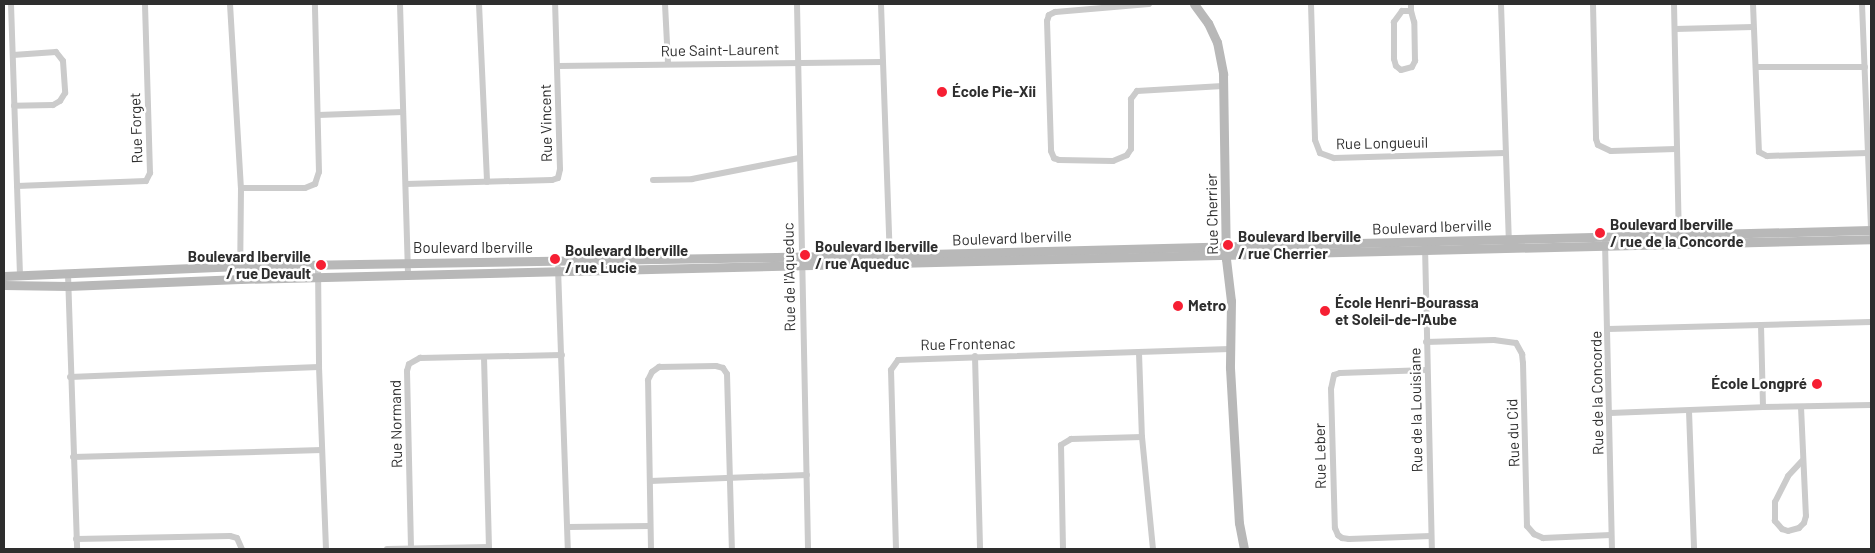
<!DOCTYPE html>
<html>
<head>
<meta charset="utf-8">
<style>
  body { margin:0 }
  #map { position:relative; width:1875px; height:553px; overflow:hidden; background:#fff; font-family:Barlow,sans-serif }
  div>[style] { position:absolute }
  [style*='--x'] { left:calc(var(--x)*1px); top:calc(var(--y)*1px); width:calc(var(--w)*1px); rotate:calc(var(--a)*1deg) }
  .street>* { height:6px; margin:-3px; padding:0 3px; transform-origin:3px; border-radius:3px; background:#cbcbcb }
  .secondary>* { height:9px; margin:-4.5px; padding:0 4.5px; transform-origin:4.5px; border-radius:4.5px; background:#b8b8b8 }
  .dots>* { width:14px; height:14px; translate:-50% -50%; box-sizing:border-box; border:2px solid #fff; border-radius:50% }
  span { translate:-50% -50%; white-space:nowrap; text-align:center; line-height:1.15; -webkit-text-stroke:5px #fff; paint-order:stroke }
  .street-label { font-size:15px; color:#2e2e2e }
  .poi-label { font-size:15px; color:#2e2e2e; font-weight:700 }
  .left { translate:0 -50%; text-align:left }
  .right { translate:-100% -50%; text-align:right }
  .frame { position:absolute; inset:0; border:5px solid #2e2e2e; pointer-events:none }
</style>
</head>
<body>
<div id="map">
  <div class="street">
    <i style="--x:11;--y:4;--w:273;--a:88.1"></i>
    <i style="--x:230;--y:4;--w:184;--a:86.6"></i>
    <i style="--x:241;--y:188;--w:91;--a:90.6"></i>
    <i style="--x:400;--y:4;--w:270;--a:88.3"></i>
    <i style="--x:479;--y:4;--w:178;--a:87.4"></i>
    <i style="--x:665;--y:4;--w:60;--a:87.1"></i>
    <i style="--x:797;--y:4;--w:545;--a:88.84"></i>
    <i style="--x:881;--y:4;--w:253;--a:88"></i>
    <i style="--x:1149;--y:4;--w:94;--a:175.1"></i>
    <i style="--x:1055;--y:12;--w:7;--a:153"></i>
    <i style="--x:1049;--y:15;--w:6;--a:108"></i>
    <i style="--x:1047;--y:21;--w:130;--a:88.2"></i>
    <i style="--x:1051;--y:151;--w:8;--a:67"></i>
    <i style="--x:1054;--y:158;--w:5;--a:22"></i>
    <i style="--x:1059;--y:160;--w:54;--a:1.1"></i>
    <i style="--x:1113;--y:161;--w:15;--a:-23"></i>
    <i style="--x:1127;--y:155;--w:7;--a:-56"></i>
    <i style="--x:1131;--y:149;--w:50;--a:-90"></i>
    <i style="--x:1131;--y:99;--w:10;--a:-53"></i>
    <i style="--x:1137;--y:91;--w:86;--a:-3.3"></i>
    <i style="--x:1311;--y:4;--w:136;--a:88.3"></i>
    <i style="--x:1315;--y:140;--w:14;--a:69"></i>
    <i style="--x:1320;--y:153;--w:15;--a:20"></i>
    <i style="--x:1334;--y:158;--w:171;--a:-1.7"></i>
    <i style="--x:1501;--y:4;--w:238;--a:88.1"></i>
    <i style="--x:1593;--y:4;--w:135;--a:88.7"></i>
    <i style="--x:1596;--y:139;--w:6;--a:72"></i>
    <i style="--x:1598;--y:145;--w:14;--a:25"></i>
    <i style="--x:1611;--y:151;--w:65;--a:-1.8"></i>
    <i style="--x:1674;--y:4;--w:233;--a:88.8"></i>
    <i style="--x:1753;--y:4;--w:148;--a:87.7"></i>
    <i style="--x:1759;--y:152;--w:9;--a:27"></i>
    <i style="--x:1767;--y:156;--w:101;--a:-1.7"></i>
    <i style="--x:1862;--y:4;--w:229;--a:87.7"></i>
    <i style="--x:1411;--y:11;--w:9;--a:180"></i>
    <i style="--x:1402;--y:11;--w:14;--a:126"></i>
    <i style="--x:1394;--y:22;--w:37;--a:90"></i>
    <i style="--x:1394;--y:59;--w:7;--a:74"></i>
    <i style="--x:1396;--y:66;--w:6;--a:39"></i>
    <i style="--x:1401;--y:70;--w:11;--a:-15"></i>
    <i style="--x:1412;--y:67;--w:7;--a:-63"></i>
    <i style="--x:1415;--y:61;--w:39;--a:-91"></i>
    <i style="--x:1414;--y:22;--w:11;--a:-105"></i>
    <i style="--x:1411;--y:11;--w:7;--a:-90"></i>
    <i style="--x:1675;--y:29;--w:78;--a:-1.5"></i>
    <i style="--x:13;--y:55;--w:43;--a:-4"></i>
    <i style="--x:56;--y:52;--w:11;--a:52"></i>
    <i style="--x:63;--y:61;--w:32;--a:86"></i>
    <i style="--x:65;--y:93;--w:9;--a:122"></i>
    <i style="--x:60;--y:101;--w:8;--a:150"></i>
    <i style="--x:53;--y:105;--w:39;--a:179"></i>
    <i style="--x:558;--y:66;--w:324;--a:-0.7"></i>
    <i style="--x:1756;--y:67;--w:109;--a:0"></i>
    <i style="--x:318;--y:115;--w:85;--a:-2"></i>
    <i style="--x:653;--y:180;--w:39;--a:-1"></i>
    <i style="--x:692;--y:179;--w:109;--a:-11.1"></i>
    <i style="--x:406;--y:184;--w:146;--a:-1.6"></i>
    <i style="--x:552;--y:180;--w:6;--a:-18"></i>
    <i style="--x:558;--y:178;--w:9;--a:-77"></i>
    <i style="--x:560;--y:169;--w:165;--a:-91.7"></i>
    <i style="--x:17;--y:186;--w:129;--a:-2.2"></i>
    <i style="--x:146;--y:181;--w:9;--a:-63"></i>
    <i style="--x:150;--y:173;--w:169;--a:-91.7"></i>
    <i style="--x:241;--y:188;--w:64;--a:0"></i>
    <i style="--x:305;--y:188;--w:11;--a:-22"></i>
    <i style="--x:315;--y:184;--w:13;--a:-72"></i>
    <i style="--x:319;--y:172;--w:168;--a:-91.4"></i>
    <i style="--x:1605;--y:242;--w:307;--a:88.7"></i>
    <i style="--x:1425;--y:246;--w:303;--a:88.7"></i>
    <i style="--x:318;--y:266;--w:101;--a:89.4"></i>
    <i style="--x:319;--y:367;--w:182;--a:87.8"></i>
    <i style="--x:558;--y:268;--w:281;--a:88"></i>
    <i style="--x:68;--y:274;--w:275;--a:88.1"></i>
    <i style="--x:1761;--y:325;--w:82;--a:88.6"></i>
    <i style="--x:1608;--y:329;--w:263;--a:-1.5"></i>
    <i style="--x:1426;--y:342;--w:68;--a:-1.7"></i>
    <i style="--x:1494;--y:340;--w:22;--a:8"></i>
    <i style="--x:1516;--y:343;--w:13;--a:61"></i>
    <i style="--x:1522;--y:354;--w:9;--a:84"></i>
    <i style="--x:1523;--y:363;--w:163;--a:88.6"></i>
    <i style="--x:1527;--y:526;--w:11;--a:49"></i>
    <i style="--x:1534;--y:534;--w:10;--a:24"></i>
    <i style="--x:1543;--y:538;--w:68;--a:-2.5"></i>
    <i style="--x:1139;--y:353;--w:84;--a:88"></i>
    <i style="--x:1142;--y:437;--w:113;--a:84.4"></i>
    <i style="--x:975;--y:356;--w:193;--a:88.5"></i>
    <i style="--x:484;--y:357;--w:192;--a:88.5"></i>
    <i style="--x:1427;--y:370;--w:87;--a:178"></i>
    <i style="--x:1340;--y:373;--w:6;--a:162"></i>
    <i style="--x:1334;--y:375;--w:14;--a:102"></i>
    <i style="--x:1331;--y:389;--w:139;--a:88.4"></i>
    <i style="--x:1335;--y:528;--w:8;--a:67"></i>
    <i style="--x:1338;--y:535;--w:5;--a:37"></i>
    <i style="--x:1342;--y:538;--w:7;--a:8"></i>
    <i style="--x:1349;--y:539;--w:82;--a:-2.1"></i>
    <i style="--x:70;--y:377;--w:249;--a:-2.3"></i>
    <i style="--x:1801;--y:407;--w:109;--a:87.4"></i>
    <i style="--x:1806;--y:516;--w:7;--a:106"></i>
    <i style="--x:1804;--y:523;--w:7;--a:135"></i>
    <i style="--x:1799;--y:528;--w:11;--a:165"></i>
    <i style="--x:1788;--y:531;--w:6;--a:-162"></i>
    <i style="--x:1782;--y:529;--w:11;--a:-131"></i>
    <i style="--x:1775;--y:521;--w:19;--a:-90"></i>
    <i style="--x:1775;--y:502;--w:29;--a:-63"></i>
    <i style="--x:1788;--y:476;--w:21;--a:-47"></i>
    <i style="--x:1689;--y:411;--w:138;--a:87.9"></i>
    <i style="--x:1610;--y:413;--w:153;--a:-2.2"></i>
    <i style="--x:1763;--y:407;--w:108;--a:-1.1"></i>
    <i style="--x:73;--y:457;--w:249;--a:-1.6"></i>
    <i style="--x:650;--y:481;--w:157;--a:-2.2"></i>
    <i style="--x:568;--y:527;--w:82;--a:-0.7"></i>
    <i style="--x:76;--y:539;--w:154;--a:-1.1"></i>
    <i style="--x:230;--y:536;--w:7;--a:16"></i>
    <i style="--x:237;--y:538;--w:12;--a:66"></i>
    <i style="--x:411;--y:548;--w:177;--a:-91.3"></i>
    <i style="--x:407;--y:371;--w:7;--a:-74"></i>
    <i style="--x:409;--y:364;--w:13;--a:-29"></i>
    <i style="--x:420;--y:358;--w:142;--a:-1.2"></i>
    <i style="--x:387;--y:549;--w:102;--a:-1.1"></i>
    <i style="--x:651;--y:549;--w:169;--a:-91"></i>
    <i style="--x:648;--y:380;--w:9;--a:-63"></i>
    <i style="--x:652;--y:372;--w:9;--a:-36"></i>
    <i style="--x:659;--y:367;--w:57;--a:-1"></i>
    <i style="--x:716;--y:366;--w:7;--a:16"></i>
    <i style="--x:723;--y:368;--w:7;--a:56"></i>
    <i style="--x:727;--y:374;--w:175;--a:88.4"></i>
    <i style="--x:896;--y:549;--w:179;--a:-91.6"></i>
    <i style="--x:891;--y:370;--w:12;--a:-55"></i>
    <i style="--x:898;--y:360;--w:332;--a:-1.9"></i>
    <i style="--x:1063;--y:549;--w:104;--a:-91.1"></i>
    <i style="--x:1061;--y:445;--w:12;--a:-31"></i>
    <i style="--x:1071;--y:439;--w:71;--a:-1.6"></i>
  </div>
  <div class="secondary">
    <i style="--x:1194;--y:4;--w:24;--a:54"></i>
    <i style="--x:1208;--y:23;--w:21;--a:65"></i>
    <i style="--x:1217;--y:42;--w:33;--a:79"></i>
    <i style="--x:1223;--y:74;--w:185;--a:89.1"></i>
    <i style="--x:1226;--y:259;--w:42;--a:83.2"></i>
    <i style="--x:1231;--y:301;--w:67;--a:90.9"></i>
    <i style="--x:1230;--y:368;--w:155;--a:86.7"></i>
    <i style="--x:1239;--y:523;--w:26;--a:79"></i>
    <i style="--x:4;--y:276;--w:236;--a:-2.4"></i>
    <i style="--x:240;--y:266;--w:650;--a:-0.97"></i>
    <i style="--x:890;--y:255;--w:981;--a:-1.46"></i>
    <i style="--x:4;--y:285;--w:64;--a:0.9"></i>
    <i style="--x:68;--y:286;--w:172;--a:-2.3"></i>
    <i style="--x:240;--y:279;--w:1631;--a:-1.4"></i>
  </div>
  <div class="dots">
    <i style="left:942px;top:92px;background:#f61f33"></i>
    <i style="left:1600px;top:233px;background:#f61f33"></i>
    <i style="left:1228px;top:245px;background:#f61f33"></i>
    <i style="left:805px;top:255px;background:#f61f33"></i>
    <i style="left:555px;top:259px;background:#f61f33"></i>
    <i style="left:321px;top:265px;background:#f61f33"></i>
    <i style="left:1178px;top:306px;background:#f61f33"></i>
    <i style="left:1325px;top:311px;background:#f61f33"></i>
    <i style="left:1817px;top:384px;background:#f61f33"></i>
  </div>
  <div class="street-label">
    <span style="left:720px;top:50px;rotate:-1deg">Rue Saint-Laurent</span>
    <span style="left:546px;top:123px;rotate:-91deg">Rue Vincent</span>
    <span style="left:136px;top:128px;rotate:-92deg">Rue Forget</span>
    <span style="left:1382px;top:143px;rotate:-1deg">Rue Longueuil</span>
    <span style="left:1212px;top:214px;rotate:-91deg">Rue Cherrier</span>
    <span style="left:1432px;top:227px;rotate:-2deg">Boulevard Iberville</span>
    <span style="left:1012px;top:238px;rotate:-2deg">Boulevard Iberville</span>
    <span style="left:473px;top:248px">Boulevard Iberville</span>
    <span style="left:789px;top:277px;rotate:-91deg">Rue de l'Aqueduc</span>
    <span style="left:968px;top:344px;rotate:-1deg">Rue Frontenac</span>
    <span style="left:1597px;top:393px;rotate:-91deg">Rue de la Concorde</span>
    <span style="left:1416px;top:410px;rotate:-91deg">Rue de la Louisiane</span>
    <span style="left:396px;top:424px;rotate:-91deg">Rue Normand</span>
    <span style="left:1513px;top:433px;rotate:-92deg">Rue du Cid</span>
    <span style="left:1320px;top:456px;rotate:-91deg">Rue Leber</span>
  </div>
  <div class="poi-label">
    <span class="left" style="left:952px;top:92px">École Pie-Xii</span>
    <span class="left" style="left:1610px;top:233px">Boulevard Iberville<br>/ rue de la Concorde</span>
    <span class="left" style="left:1238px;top:245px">Boulevard Iberville<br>/ rue Cherrier</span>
    <span class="left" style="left:815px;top:255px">Boulevard Iberville<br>/ rue Aqueduc</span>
    <span class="left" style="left:565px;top:259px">Boulevard Iberville<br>/ rue Lucie</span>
    <span class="right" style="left:311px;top:265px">Boulevard Iberville<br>/ rue Devault</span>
    <span class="left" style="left:1335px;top:311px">École Henri-Bourassa<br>et Soleil-de-l'Aube</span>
    <span class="left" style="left:1188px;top:306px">Metro</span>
    <span class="right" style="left:1807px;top:384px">École Longpré</span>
  </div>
  <div class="frame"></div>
</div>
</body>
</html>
